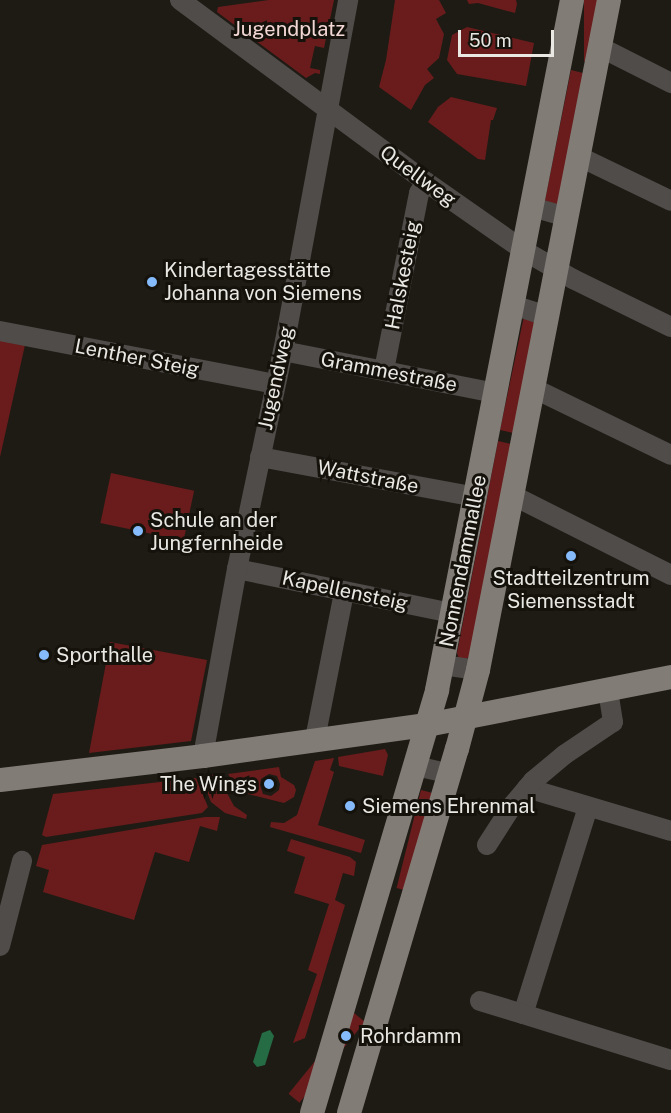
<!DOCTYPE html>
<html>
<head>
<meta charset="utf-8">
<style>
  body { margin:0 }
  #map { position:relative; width:671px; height:1113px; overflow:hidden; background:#1e1b15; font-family:"Public Sans",sans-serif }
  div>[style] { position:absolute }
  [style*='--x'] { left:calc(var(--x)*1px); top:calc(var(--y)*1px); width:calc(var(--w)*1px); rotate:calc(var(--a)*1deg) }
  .green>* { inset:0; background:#691c1b; transform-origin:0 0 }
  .water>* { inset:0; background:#256c45 }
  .minor>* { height:20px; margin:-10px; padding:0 10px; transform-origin:10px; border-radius:10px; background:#4f4c49 }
  .major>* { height:24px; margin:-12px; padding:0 12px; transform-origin:12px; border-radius:12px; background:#827c77 }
  .dots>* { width:16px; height:16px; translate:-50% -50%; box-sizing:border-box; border:3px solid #15120c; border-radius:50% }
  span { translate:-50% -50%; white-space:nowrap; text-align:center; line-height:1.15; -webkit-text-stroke:6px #15120c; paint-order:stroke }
  .park-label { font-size:20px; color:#f3d8d5 }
  .street-label { font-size:20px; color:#e9e8e3 }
  .poi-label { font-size:20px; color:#e9e8e3 }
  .left { translate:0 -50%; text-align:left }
  .right { translate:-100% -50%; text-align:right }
  .scale { position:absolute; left:458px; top:30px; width:96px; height:27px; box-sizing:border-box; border:3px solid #e9e8e3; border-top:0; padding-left:8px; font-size:18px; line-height:21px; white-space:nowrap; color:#e9e8e3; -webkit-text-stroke:4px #15120c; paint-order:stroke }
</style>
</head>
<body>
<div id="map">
  <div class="green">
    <i style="clip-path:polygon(269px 0,334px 0,324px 48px,315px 46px,314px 50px,310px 68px,320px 70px,320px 74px,315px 73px,306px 78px,217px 12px,218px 7px)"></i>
    <i style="clip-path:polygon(395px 0,439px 0,446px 13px,436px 19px,444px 34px,439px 58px,427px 69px,434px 78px,425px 85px,411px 110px,379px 87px,386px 60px)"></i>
    <i style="clip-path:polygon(467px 0,516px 0,517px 4px,515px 13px,478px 3px,469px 4px)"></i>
    <i style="left:584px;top:0;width:13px;height:61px"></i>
    <i style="clip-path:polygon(467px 27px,534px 43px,526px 86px,457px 74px,447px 60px,452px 35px)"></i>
    <i style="clip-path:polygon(571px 70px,583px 73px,558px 203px,555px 205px,546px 203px,545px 200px)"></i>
    <i style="clip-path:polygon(451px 97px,497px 108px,493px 120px,491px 120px,485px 160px,478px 159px,428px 122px,438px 107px)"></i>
    <i style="clip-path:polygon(524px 316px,535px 319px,513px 433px,500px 430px)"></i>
    <i style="clip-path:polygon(0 331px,27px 336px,0 457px)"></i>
    <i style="clip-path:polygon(498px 441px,511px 444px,470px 656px,465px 660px,459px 659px,457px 653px)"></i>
    <i style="left:111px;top:473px;width:85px;height:51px;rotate:12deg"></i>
    <i style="clip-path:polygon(110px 642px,207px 660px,191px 741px,89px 753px)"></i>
    <i style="clip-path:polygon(385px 749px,388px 755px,383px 776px,339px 766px,338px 757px)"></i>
    <i style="clip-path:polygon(334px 758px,330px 770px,334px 772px,318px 825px,365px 840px,361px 853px,270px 827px,271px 822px,284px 823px,297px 815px,315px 761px)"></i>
    <i style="clip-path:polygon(evenodd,279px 767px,281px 777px,294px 785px,296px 790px,294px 797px,284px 803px,240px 792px,228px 774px,279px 767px,269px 774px,277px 776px,280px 784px,279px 790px,271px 796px,263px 794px,260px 785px,261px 779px,269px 774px)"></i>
    <i style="clip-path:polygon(217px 774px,234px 806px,247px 815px,246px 819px,225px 813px,211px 802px,201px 777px)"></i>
    <i style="clip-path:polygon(196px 778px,208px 807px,202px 813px,46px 837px,42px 835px,53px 794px)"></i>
    <i style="left:421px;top:790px;width:12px;height:101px;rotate:14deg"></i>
    <i style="clip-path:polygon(205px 817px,220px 817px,217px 831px,200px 826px,189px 862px,155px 852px,134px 920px,43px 892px,49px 870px,36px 866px,42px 845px)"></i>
    <i style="clip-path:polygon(291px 839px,350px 857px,356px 862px,354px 876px,343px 873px,335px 900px,345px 905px,305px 1038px,293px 1043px,317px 974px,308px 970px,329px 904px,294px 893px,305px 857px,287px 851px)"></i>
    <i style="left:354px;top:1013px;width:14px;height:104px;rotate:39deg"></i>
  </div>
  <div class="water">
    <i style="clip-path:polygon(270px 1030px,274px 1036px,265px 1065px,257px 1067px,253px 1062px,262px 1033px)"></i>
  </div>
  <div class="minor">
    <i style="--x:180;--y:0;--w:306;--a:36.5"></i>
    <i style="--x:426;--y:182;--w:118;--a:35"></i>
    <i style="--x:523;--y:250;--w:58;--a:30.1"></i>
    <i style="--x:573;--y:279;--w:109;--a:26.1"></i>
    <i style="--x:600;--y:47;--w:80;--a:26.9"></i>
    <i style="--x:578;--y:156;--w:103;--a:25.8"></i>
    <i style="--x:532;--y:207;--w:36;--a:16"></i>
    <i style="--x:513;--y:305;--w:36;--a:18"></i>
    <i style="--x:0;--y:331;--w:280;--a:10.9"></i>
    <i style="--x:283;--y:351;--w:217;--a:11.2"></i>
    <i style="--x:384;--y:370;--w:180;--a:-78.8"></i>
    <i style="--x:419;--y:193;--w:13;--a:-58"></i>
    <i style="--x:533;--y:388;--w:153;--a:25.9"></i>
    <i style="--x:260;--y:457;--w:219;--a:10.5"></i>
    <i style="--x:512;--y:495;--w:178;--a:26.7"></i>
    <i style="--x:237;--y:569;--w:219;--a:11.6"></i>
    <i style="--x:442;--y:665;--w:36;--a:8"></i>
    <i style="--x:315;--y:739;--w:150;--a:-78.8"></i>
    <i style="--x:203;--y:756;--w:190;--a:-79.7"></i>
    <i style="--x:237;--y:569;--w:233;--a:-78.1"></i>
    <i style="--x:285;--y:341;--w:347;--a:-79.5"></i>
    <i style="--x:416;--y:766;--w:35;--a:13"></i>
    <i style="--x:527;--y:788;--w:150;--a:16.6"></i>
    <i style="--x:588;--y:807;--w:217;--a:107.4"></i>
    <i style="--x:523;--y:1014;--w:155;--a:17.3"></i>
    <i style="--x:487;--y:845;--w:46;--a:-57.3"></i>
    <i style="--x:512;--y:806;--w:33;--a:-50"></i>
    <i style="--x:533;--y:781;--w:40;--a:-40"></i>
    <i style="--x:564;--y:755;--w:59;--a:-34"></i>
    <i style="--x:613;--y:722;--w:33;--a:-99"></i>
    <i style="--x:0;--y:946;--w:88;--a:-75.5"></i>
    <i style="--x:480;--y:1001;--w:45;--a:16.8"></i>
  </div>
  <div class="major">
    <i style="--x:0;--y:780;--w:204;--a:-6.7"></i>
    <i style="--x:203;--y:756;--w:226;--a:-7.9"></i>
    <i style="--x:427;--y:725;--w:249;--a:-11.1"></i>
    <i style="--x:312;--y:1113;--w:441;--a:-73.5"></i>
    <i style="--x:437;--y:690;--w:703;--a:-78.93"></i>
    <i style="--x:349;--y:1113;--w:380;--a:-73.5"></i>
    <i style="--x:457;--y:749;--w:82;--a:-75.1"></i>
    <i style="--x:478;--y:670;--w:683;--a:-78.94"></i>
  </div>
  <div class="dots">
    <i style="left:152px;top:282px;background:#86bbfb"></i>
    <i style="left:138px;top:531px;background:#86bbfb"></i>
    <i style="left:571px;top:556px;background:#86bbfb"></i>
    <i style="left:44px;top:655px;background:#86bbfb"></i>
    <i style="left:269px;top:784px;background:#86bbfb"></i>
    <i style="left:350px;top:806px;background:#86bbfb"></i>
    <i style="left:346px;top:1036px;background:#86bbfb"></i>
  </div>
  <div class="park-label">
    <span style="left:289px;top:29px">Jugendplatz</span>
  </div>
  <div class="street-label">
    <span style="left:418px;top:176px;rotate:36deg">Quellweg</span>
    <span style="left:403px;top:275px;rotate:-79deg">Halskesteig</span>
    <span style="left:137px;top:358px;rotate:11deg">Lenther Steig</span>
    <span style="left:389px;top:372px;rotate:11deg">Grammestraße</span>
    <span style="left:276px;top:378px;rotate:-78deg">Jugendweg</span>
    <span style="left:368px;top:477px;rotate:11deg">Wattstraße</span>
    <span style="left:463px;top:561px;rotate:-79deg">Nonnendammallee</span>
    <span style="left:345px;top:591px;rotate:12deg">Kapellensteig</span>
  </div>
  <div class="poi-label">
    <span class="left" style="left:164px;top:282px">Kindertagesstätte<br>Johanna von Siemens</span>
    <span class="left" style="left:150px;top:532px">Schule an der<br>Jungfernheide</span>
    <span style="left:571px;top:590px">Stadtteilzentrum<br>Siemensstadt</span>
    <span class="left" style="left:56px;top:655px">Sporthalle</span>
    <span class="right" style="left:257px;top:784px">The Wings</span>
    <span class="left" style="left:362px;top:806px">Siemens Ehrenmal</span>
    <span class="left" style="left:360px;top:1036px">Rohrdamm</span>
  </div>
  <div class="scale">50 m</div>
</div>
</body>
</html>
